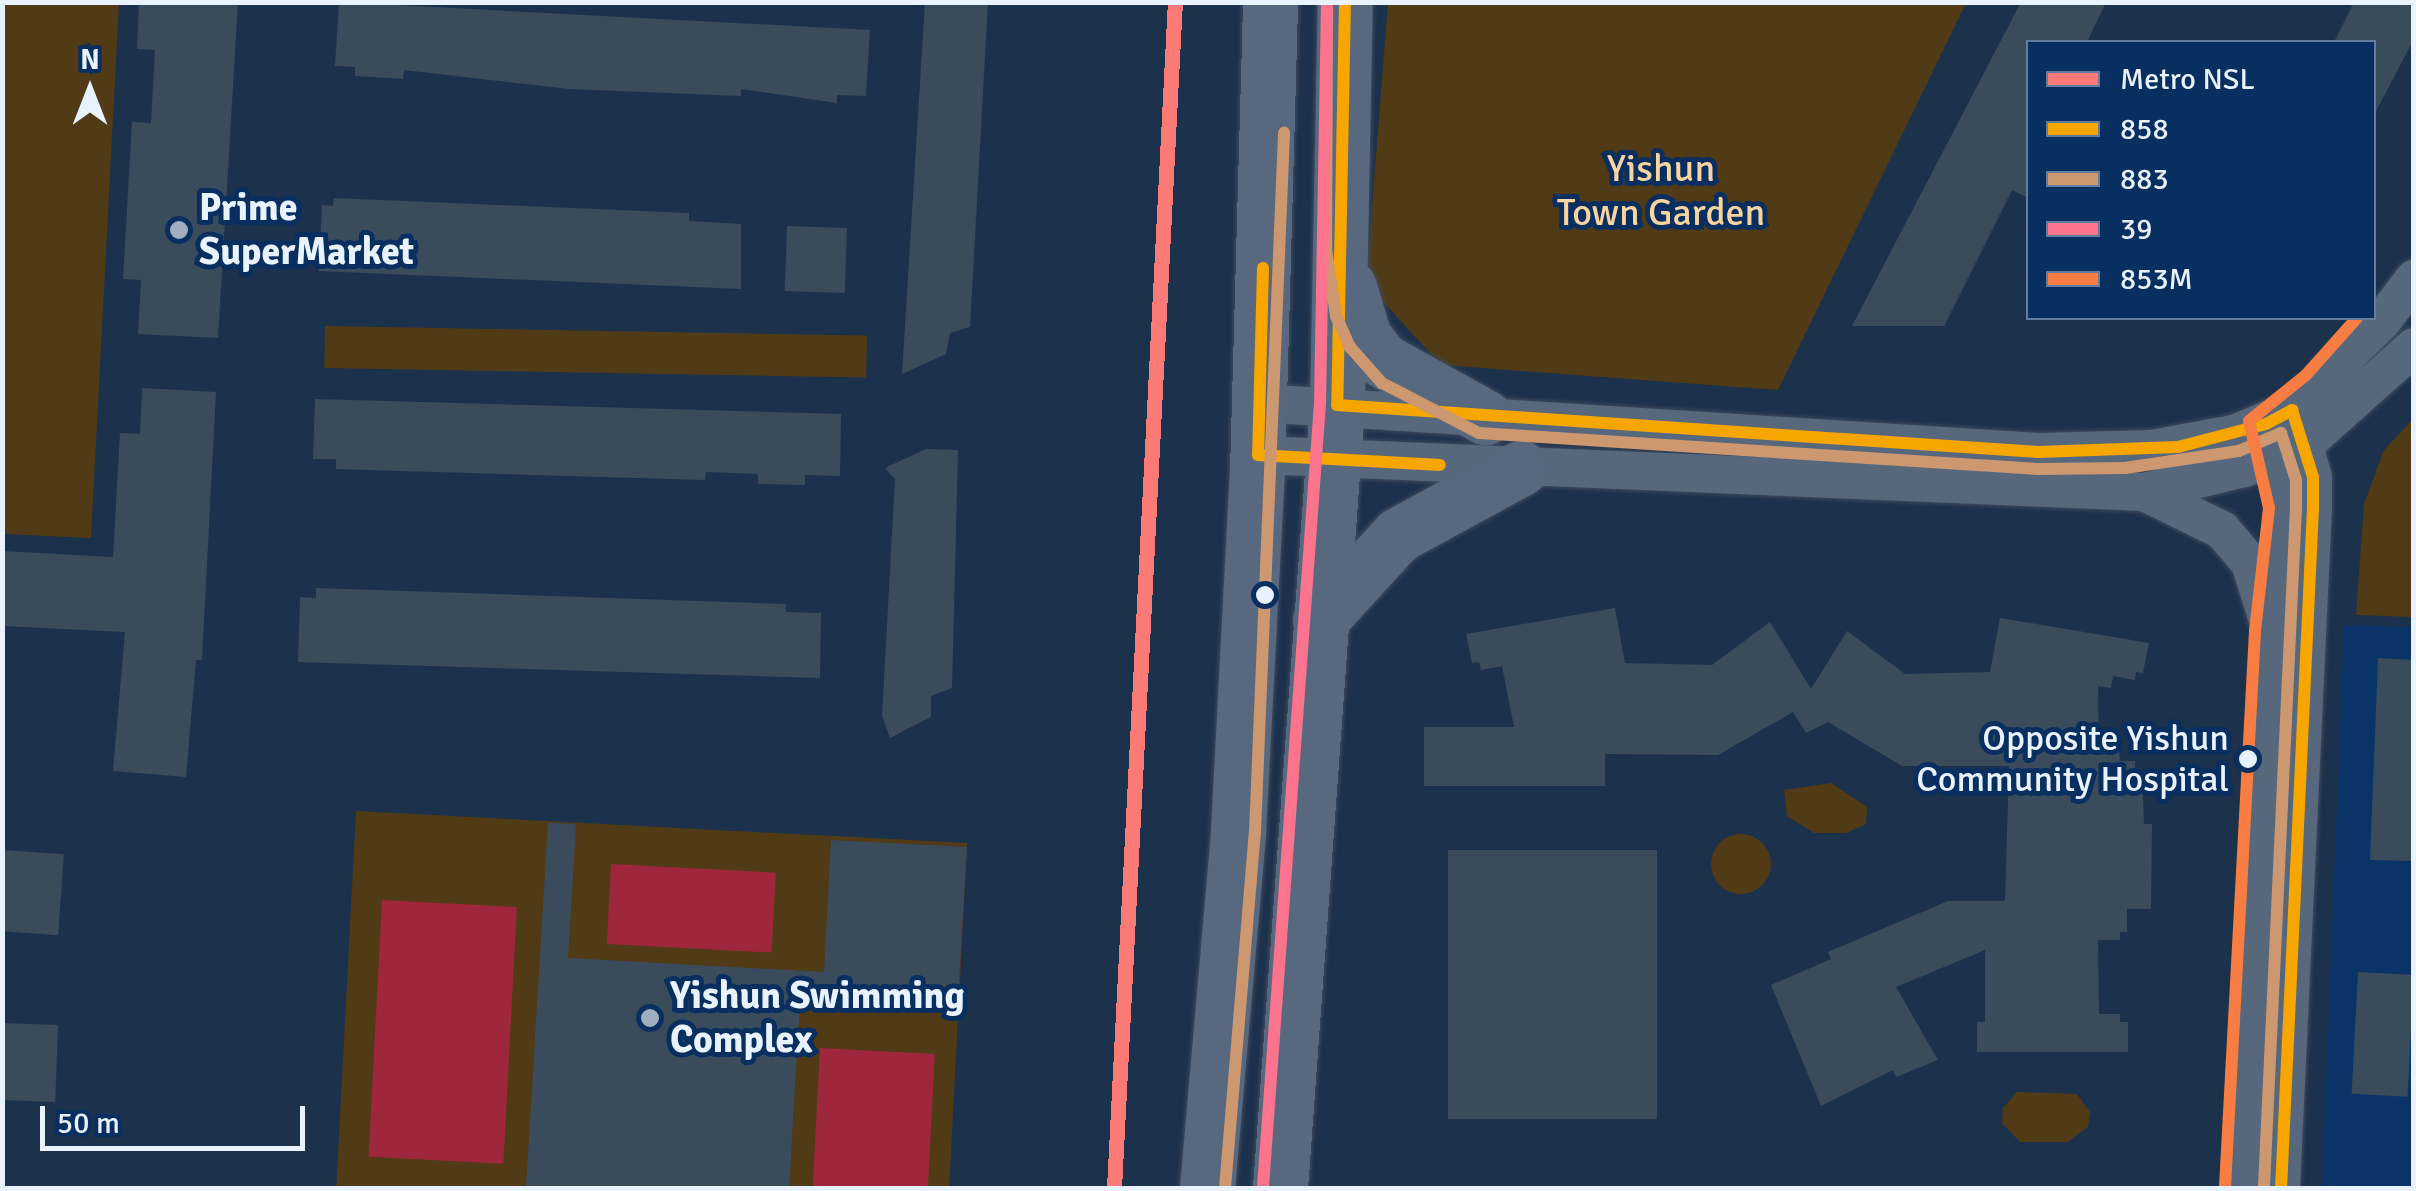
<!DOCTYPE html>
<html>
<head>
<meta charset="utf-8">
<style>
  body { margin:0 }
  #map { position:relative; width:2416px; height:1191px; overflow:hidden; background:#1c314c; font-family:Signika,sans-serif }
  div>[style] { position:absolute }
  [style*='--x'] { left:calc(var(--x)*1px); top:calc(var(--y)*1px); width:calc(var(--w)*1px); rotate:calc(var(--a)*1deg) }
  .built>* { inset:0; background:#0a3467 }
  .green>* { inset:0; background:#503b16; transform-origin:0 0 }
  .round { border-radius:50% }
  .water>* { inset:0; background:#9e273e; transform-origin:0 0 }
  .building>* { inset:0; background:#3a4c5c; transform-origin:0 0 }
  .roads { filter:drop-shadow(0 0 2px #3d4a5c) drop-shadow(0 0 2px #3d4a5c) }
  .minor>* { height:38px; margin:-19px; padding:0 19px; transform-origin:19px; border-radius:19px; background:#57677c }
  .primary>* { height:55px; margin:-27.5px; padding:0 27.5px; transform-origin:27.5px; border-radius:27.5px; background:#58687f }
  .bus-1>* { height:12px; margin:-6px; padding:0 6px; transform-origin:6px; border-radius:6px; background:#f7a600 }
  .bus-2>* { height:12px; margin:-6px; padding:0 6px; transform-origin:6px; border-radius:6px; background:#cd976f }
  .bus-3>* { height:12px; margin:-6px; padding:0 6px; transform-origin:6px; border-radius:6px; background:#fc738d }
  .bus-4>* { height:12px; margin:-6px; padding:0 6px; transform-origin:6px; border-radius:6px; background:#f77d43 }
  .metro-1>* { height:15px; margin:-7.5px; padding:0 7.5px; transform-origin:7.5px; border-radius:7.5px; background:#fc7a76 }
  .dots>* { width:28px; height:28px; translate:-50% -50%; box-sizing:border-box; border:5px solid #082f60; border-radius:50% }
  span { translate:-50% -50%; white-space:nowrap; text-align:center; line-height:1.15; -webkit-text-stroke:10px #082f60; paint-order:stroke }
  .bus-label { font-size:36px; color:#e9f2ff }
  .right { translate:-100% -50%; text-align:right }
  .park-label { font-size:38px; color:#f9d49f }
  .poi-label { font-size:38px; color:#e9f2ff; font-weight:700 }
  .left { translate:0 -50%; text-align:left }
  .frame { position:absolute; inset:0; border:5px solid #e9f2ff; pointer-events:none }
  .legend { position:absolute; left:2026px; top:40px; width:350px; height:280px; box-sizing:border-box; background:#082f60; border:2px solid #627da0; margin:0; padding:12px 18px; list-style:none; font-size:30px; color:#e9f2ff }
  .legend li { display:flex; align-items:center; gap:20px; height:50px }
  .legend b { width:50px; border:2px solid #627da0 }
  .north { position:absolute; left:40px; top:40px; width:100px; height:100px; -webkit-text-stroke:8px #082f60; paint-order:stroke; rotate:0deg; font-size:28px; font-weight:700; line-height:40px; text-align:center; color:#e9f2ff }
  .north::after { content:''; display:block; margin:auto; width:35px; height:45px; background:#e9f2ff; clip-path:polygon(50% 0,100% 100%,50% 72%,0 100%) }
  .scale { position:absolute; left:40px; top:1106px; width:265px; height:45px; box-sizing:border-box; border:5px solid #e9f2ff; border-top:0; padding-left:12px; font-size:30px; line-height:35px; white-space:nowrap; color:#e9f2ff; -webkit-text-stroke:8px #082f60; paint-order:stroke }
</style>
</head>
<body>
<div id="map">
  <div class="built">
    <i style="clip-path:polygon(2344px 625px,2413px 627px,2413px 1188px,2322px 1188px)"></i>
  </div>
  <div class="green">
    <i style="clip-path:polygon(2px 3px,119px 3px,91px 538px,3px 534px)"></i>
    <i style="clip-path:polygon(1388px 3px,1966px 3px,1778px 390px,1441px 365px,1366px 283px)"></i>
    <i style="left:325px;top:326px;width:542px;height:42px;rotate:1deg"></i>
    <i style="clip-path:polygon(2413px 419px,2413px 617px,2356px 615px,2364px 504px,2384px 450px)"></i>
    <i style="clip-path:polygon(1831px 783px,1867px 807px,1866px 824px,1846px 833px,1814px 833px,1787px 816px,1784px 790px)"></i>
    <i style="left:356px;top:811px;width:612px;height:378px;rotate:3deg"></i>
    <i class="round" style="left:1711px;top:834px;width:60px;height:60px"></i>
    <i style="clip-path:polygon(2017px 1092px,2077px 1094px,2090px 1112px,2088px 1127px,2068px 1142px,2020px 1142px,2002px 1123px,2003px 1108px)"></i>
  </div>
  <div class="water">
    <i style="left:611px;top:864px;width:165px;height:80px;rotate:3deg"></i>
    <i style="left:382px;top:900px;width:135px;height:257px;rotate:3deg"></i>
    <i style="left:820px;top:1048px;width:115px;height:140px;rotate:3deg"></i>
  </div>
  <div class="building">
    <i style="clip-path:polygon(139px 2px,238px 2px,218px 338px,138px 334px,141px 280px,123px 279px,132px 122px,151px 123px,155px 50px,137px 49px)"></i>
    <i style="clip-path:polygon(339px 2px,870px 30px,866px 96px,837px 95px,837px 103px,741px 89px,741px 96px,569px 89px,404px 70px,403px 79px,355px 76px,355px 67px,335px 66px)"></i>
    <i style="clip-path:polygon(925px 2px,988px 2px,970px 327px,950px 333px,946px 354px,902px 374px)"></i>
    <i style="clip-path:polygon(2021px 2px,2106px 2px,2087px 42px,2028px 42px,2028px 198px,2012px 190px,1944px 326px,1852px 326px)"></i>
    <i style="clip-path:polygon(2354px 2px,2414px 2px,2414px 39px,2374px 115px,2374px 42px,2334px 42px)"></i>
    <i style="clip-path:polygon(334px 198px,689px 213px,689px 221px,741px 224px,741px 289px,319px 271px,322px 205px,333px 206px)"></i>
    <i style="left:787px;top:226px;width:60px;height:65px;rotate:2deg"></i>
    <i style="clip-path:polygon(142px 388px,216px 392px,202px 660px,196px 660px,186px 777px,113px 771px,125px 632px,2px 626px,2px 551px,113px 557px,120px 433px,140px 434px)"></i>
    <i style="clip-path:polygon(315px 399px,841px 414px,840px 476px,805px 475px,805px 485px,758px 484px,758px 474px,706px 472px,705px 480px,336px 469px,336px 459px,313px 459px)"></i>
    <i style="clip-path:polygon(926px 449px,958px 450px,952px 688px,931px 696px,931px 717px,890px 738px,882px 716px,895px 479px,885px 468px)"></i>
    <i style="clip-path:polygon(316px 588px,786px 604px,786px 612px,821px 613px,820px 678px,298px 662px,300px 597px,316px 598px)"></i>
    <i style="clip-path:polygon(1615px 608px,1625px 663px,1712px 665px,1770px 622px,1811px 689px,1847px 631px,1905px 674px,1990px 672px,2000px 618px,2149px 643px,2143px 673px,2136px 672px,2135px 680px,2113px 676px,2111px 688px,2098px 686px,2099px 749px,2119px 749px,2120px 761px,2135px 761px,2135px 770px,2142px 770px,2144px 824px,2152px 824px,2151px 909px,2127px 909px,2127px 932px,2120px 932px,2120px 940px,2098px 940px,2099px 1014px,2120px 1014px,2120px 1022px,2128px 1022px,2128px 1052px,1977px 1052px,1977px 1022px,1985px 1022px,1985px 950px,1896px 987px,1938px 1060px,1896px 1077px,1893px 1070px,1821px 1106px,1771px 985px,1831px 959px,1828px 952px,1948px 901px,2005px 901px,2009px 766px,1902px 766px,1828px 722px,1806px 733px,1793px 712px,1718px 755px,1605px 754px,1605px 786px,1424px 786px,1424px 727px,1514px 727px,1502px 666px,1481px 670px,1479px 662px,1472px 663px,1466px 634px)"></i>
    <i style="clip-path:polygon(2378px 658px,2414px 660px,2414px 861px,2370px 860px)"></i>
    <i style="clip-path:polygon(548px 823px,576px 824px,568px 958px,824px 972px,831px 840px,967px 847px,957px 1011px,800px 1001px,789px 1188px,526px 1188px)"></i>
    <i style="left:2px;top:850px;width:62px;height:81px;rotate:4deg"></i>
    <i style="left:1448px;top:850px;width:209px;height:269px"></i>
    <i style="left:2358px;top:972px;width:56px;height:122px;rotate:3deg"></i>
    <i style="left:2px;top:1023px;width:56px;height:77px;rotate:2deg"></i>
  </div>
  <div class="roads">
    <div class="minor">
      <i style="--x:1259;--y:403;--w:781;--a:3.6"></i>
      <i style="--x:2038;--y:452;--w:114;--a:-1.5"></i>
      <i style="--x:2152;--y:449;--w:83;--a:-10.4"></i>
      <i style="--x:2234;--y:434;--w:63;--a:-22.5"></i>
      <i style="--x:2292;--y:410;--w:127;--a:-44.7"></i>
      <i style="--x:2382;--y:321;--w:53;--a:-52.7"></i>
      <i style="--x:1258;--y:455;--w:887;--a:2.39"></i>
      <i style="--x:2144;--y:492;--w:103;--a:-13.5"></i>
      <i style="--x:2244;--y:468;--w:66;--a:-21.5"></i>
      <i style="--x:2305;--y:444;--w:146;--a:-41.7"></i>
      <i style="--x:2144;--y:492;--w:87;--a:26"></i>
      <i style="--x:2222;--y:530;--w:43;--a:49.7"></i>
      <i style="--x:2250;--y:563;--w:57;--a:72.5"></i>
      <i style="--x:2242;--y:1188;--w:557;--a:-86.91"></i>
      <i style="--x:2272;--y:632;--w:126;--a:-83.2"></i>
      <i style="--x:2287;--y:507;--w:74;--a:-103.3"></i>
      <i style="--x:2281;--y:1188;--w:681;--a:-87.31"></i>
      <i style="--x:2313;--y:508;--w:31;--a:-90"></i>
      <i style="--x:2313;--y:477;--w:59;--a:-106.9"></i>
    </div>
    <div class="primary">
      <i style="--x:1349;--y:287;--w:52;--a:73.3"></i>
      <i style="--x:1364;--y:337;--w:29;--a:52"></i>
      <i style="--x:1382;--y:360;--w:118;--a:29"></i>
      <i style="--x:1320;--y:620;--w:115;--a:-47.5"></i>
      <i style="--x:1398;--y:535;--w:140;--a:-28.6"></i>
      <i style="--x:1207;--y:1188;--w:358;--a:-85"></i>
      <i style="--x:1238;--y:831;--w:361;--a:-87"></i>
      <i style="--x:1257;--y:471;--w:469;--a:-88.4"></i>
      <i style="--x:1280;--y:1188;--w:785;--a:-85.84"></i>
      <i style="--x:1337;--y:405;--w:403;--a:-88.9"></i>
    </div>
  </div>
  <div class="bus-1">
    <i style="--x:1345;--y:2;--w:403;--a:91.1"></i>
    <i style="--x:1337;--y:405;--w:703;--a:3.84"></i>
    <i style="--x:2038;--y:452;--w:140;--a:-2"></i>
    <i style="--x:2178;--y:447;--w:91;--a:-14.6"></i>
    <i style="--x:2266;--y:424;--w:30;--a:-28"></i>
    <i style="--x:2292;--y:410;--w:70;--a:72.6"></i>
    <i style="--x:2313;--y:477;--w:31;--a:90"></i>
    <i style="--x:2313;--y:508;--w:681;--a:92.69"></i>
    <i style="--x:1263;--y:268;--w:187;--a:91.5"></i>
    <i style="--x:1258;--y:455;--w:182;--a:3.1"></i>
  </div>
  <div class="bus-2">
    <i style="--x:1327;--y:2;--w:247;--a:90.2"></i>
    <i style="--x:1326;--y:249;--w:68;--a:81.5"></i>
    <i style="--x:1336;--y:316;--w:34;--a:66"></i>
    <i style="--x:1350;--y:347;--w:48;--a:48.4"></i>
    <i style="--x:1382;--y:383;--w:109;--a:27.3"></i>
    <i style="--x:1479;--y:433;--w:560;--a:3.68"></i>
    <i style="--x:2038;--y:469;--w:87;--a:-0.7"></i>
    <i style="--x:2125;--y:468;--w:115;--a:-8.5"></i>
    <i style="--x:2239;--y:451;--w:46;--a:-23.2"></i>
    <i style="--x:2281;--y:433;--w:49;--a:72.3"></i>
    <i style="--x:2296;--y:480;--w:28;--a:90"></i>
    <i style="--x:2296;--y:508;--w:680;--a:92.7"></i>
    <i style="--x:1225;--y:1188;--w:357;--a:-85.2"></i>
    <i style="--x:1255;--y:832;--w:700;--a:-87.62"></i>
  </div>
  <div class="bus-3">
    <i style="--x:1263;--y:1187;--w:785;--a:-85.84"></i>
    <i style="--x:1320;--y:404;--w:402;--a:-89"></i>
  </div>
  <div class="bus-4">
    <i style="--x:2225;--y:1187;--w:557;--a:-86.91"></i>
    <i style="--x:2255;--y:631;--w:124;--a:-83.5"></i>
    <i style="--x:2269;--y:508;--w:89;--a:-102.9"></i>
    <i style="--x:2249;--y:421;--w:73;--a:-38.9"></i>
    <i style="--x:2306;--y:375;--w:76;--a:-48.2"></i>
  </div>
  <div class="metro-1">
    <i style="--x:1114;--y:1188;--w:1188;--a:-87.06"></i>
  </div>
  <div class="dots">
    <i style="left:179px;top:230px;background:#a1aec0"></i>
    <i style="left:1265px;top:595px;background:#e9f2ff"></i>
    <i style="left:2248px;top:759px;background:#e9f2ff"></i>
    <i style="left:650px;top:1018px;background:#a1aec0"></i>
  </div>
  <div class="bus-label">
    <span class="right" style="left:2229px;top:759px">Opposite Yishun<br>Community Hospital</span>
  </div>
  <div class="park-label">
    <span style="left:1661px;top:191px">Yishun<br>Town Garden</span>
  </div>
  <div class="poi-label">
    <span class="left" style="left:199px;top:230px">Prime<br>SuperMarket</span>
    <span class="left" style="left:670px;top:1018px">Yishun Swimming<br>Complex</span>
  </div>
  <div class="frame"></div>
  <ul class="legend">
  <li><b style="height:12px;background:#fc7a76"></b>Metro NSL</li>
  <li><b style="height:12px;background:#f7a600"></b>858</li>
  <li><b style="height:12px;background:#cd976f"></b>883</li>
  <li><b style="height:12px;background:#fc738d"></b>39</li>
  <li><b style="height:12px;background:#f77d43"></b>853M</li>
  </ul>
  <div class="north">N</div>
  <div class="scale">50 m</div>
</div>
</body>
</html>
